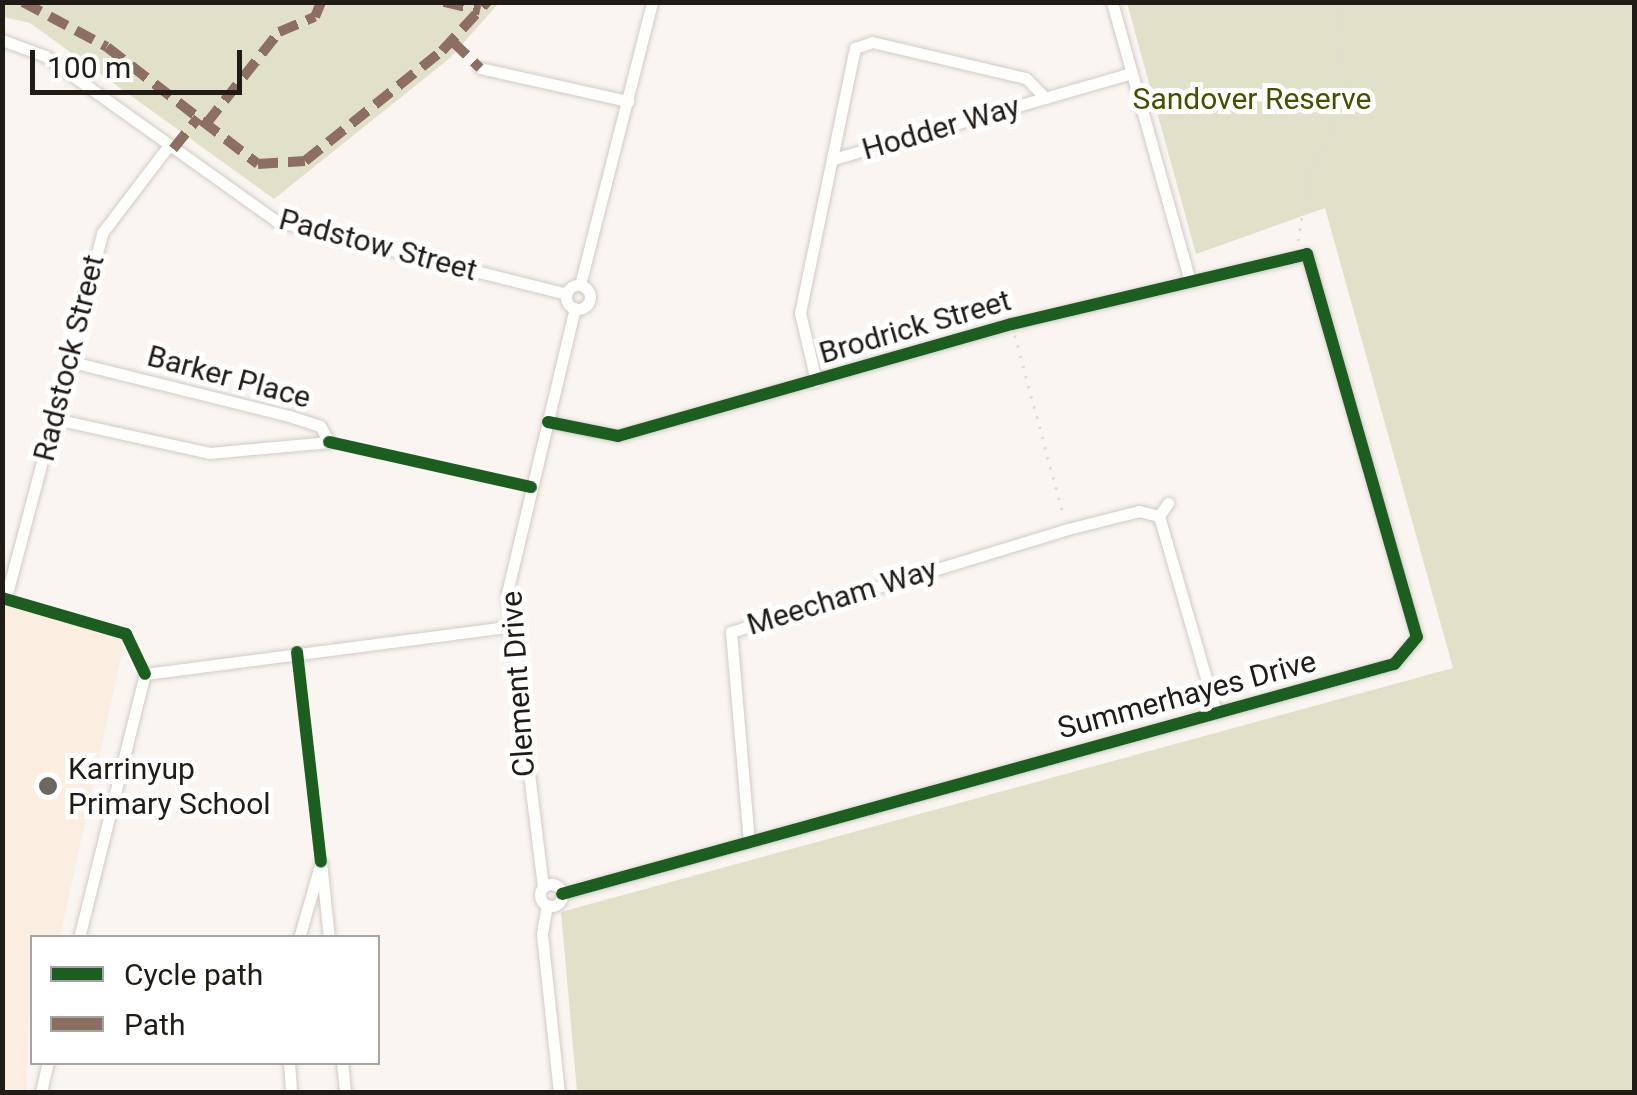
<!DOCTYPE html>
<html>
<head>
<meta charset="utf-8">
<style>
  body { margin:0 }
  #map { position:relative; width:1637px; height:1095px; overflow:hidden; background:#faf5f0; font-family:Roboto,sans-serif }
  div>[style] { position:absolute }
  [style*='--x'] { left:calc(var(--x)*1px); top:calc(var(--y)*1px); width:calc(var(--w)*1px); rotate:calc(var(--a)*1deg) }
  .built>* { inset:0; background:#fbede0 }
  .green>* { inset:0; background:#e1e1ca }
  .path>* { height:2.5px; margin-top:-1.25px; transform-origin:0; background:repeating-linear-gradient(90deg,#dfdddc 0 2.5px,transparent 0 10.5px) }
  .roads { filter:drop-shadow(0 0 2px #d0cbc6) drop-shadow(0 0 2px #d0cbc6) }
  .street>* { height:11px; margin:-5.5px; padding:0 5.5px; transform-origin:5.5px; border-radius:5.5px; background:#fefefd }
  .street>.ring { margin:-5.5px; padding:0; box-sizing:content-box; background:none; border:11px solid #fefefd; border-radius:50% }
  .quiet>* { height:10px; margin-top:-5px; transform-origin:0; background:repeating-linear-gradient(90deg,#8d6e63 0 20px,transparent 0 30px) }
  .cycleway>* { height:12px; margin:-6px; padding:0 6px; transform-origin:6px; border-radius:6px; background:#1b5e20 }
  .dots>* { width:28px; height:28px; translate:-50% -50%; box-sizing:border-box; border:5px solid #fff; border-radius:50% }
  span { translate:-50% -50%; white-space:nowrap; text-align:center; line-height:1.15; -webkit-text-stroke:10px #fff; paint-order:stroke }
  .park-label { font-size:30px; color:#494d00 }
  .street-label { font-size:30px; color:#211b16 }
  .poi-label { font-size:30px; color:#211b16 }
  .left { translate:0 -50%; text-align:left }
  .frame { position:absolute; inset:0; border:5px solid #211b16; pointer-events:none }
  .legend { position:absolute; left:30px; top:935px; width:350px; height:130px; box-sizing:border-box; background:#fff; border:2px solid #a6a4a2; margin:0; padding:12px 18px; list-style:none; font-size:30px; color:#211b16 }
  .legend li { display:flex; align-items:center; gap:20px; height:50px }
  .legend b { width:50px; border:2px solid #a6a4a2 }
  .scale { position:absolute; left:30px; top:50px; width:212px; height:45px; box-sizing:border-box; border:5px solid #211b16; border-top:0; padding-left:12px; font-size:30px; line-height:35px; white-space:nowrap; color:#211b16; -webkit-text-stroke:8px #fff; paint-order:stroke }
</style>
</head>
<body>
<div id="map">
  <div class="built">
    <i style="clip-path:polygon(2px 600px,126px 634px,60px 937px,32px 938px,26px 1092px,2px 1092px)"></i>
  </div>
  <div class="green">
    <i style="clip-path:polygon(2px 3px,3px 2px,499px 3px,450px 58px,274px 199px,30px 23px,3px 17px)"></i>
    <i style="clip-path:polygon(1127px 3px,1634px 3px,1634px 1092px,577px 1092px,561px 912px,1453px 668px,1325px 208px,1196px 254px)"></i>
  </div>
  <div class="path">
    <i style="--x:1298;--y:241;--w:69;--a:-81.6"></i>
    <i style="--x:1308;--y:173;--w:79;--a:-60.5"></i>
    <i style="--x:1347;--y:104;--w:103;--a:-96.2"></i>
    <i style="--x:1015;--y:335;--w:188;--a:74.9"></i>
  </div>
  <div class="roads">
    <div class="street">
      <i style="--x:1112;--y:2;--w:286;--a:74.4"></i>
      <i style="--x:2;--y:40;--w:46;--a:20.4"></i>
      <i style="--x:45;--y:56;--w:284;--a:35.5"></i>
      <i style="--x:276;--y:221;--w:299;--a:14.1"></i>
      <i style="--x:480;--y:68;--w:152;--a:12.6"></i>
      <i style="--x:837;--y:158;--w:306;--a:-16.1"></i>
      <i style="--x:580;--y:285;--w:292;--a:-75.7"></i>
      <i class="ring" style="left:566px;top:285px;width:13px;height:13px"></i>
      <i style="--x:816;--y:381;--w:70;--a:-103.2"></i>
      <i style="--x:800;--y:313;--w:271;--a:-78.3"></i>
      <i style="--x:855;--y:48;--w:18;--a:-19"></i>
      <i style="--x:872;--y:42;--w:158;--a:13.2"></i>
      <i style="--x:1026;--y:78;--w:28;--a:46"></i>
      <i style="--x:55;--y:419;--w:158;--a:12.4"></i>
      <i style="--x:209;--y:453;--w:121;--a:-5.2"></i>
      <i style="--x:329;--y:442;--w:18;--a:-119"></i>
      <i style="--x:320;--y:426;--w:33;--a:-162"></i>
      <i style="--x:289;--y:416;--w:227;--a:-166"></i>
      <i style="--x:548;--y:422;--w:71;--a:11.3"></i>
      <i style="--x:618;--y:436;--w:410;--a:-15.9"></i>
      <i style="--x:1012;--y:324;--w:303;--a:-13.3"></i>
      <i style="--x:1307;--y:254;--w:398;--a:74"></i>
      <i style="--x:1417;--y:637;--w:35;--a:130"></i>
      <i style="--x:1394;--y:664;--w:863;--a:164.55"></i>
      <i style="--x:1159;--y:516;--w:16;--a:-55"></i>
      <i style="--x:8;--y:590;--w:369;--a:-75.2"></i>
      <i style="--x:102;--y:233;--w:111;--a:-52.7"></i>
      <i style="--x:749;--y:842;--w:211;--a:-94.9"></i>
      <i style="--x:731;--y:632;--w:352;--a:-17"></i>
      <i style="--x:1068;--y:529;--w:73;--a:-14.2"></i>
      <i style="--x:1139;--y:511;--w:21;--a:14"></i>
      <i style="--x:1159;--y:516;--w:204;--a:73.8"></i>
      <i style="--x:321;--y:862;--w:76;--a:84"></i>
      <i class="ring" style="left:540px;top:884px;width:11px;height:11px"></i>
      <i style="--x:543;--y:887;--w:296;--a:-97"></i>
      <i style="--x:507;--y:593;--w:293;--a:-76.6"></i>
      <i style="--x:547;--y:905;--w:29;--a:100"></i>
      <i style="--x:542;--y:934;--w:159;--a:83.9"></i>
      <i style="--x:79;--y:938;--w:272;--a:-76"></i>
      <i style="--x:145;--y:674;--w:365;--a:-7.4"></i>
      <i style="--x:299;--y:938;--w:79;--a:-73.9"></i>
      <i style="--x:289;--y:1062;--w:30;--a:86"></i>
      <i style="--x:342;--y:1062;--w:30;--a:84"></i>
      <i style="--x:41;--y:1092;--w:31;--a:-77"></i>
    </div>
  </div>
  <div class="quiet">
    <i style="--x:23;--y:2;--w:95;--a:28.2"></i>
    <i style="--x:107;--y:47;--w:191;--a:37.8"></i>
    <i style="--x:258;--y:164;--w:47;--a:-3.7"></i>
    <i style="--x:305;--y:161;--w:176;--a:-38.8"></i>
    <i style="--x:442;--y:51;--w:67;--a:-47.4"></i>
    <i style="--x:444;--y:2;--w:37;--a:13"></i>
    <i style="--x:452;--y:41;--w:39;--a:44"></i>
    <i style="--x:206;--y:124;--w:117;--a:-51.6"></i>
    <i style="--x:279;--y:32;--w:39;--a:-23"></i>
    <i style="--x:315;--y:17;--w:16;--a:-68"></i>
    <i style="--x:173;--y:149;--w:40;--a:-51"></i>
  </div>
  <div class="cycleway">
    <i style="--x:548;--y:422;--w:71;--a:11.3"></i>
    <i style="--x:618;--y:436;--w:410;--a:-15.9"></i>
    <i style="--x:1012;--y:324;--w:303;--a:-13.3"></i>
    <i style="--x:1307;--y:254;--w:398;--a:74"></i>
    <i style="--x:1417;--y:637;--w:35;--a:130"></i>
    <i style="--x:1394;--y:664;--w:863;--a:164.55"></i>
    <i style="--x:329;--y:442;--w:207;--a:12.6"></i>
    <i style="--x:2;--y:598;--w:129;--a:16.2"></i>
    <i style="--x:126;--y:634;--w:44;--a:64.6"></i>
    <i style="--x:297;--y:652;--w:211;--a:83.5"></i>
  </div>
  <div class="dots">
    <i style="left:48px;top:786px;background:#6d6762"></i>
  </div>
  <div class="park-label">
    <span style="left:1252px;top:99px">Sandover Reserve</span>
  </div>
  <div class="street-label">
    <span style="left:941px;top:128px;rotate:-16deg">Hodder Way</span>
    <span style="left:378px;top:245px;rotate:15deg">Padstow Street</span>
    <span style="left:915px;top:327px;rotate:-16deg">Brodrick Street</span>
    <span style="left:69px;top:358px;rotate:-76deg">Radstock Street</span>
    <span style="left:229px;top:377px;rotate:15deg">Barker Place</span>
    <span style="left:842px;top:597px;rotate:-17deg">Meecham Way</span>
    <span style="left:518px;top:684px;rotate:-94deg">Clement Drive</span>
    <span style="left:1187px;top:695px;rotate:-15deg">Summerhayes Drive</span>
  </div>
  <div class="poi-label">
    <span class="left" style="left:68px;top:786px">Karrinyup<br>Primary School</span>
  </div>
  <div class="frame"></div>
  <ul class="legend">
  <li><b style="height:12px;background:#1b5e20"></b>Cycle path</li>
  <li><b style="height:12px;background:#8d6e63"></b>Path</li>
  </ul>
  <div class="scale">100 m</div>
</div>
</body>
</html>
